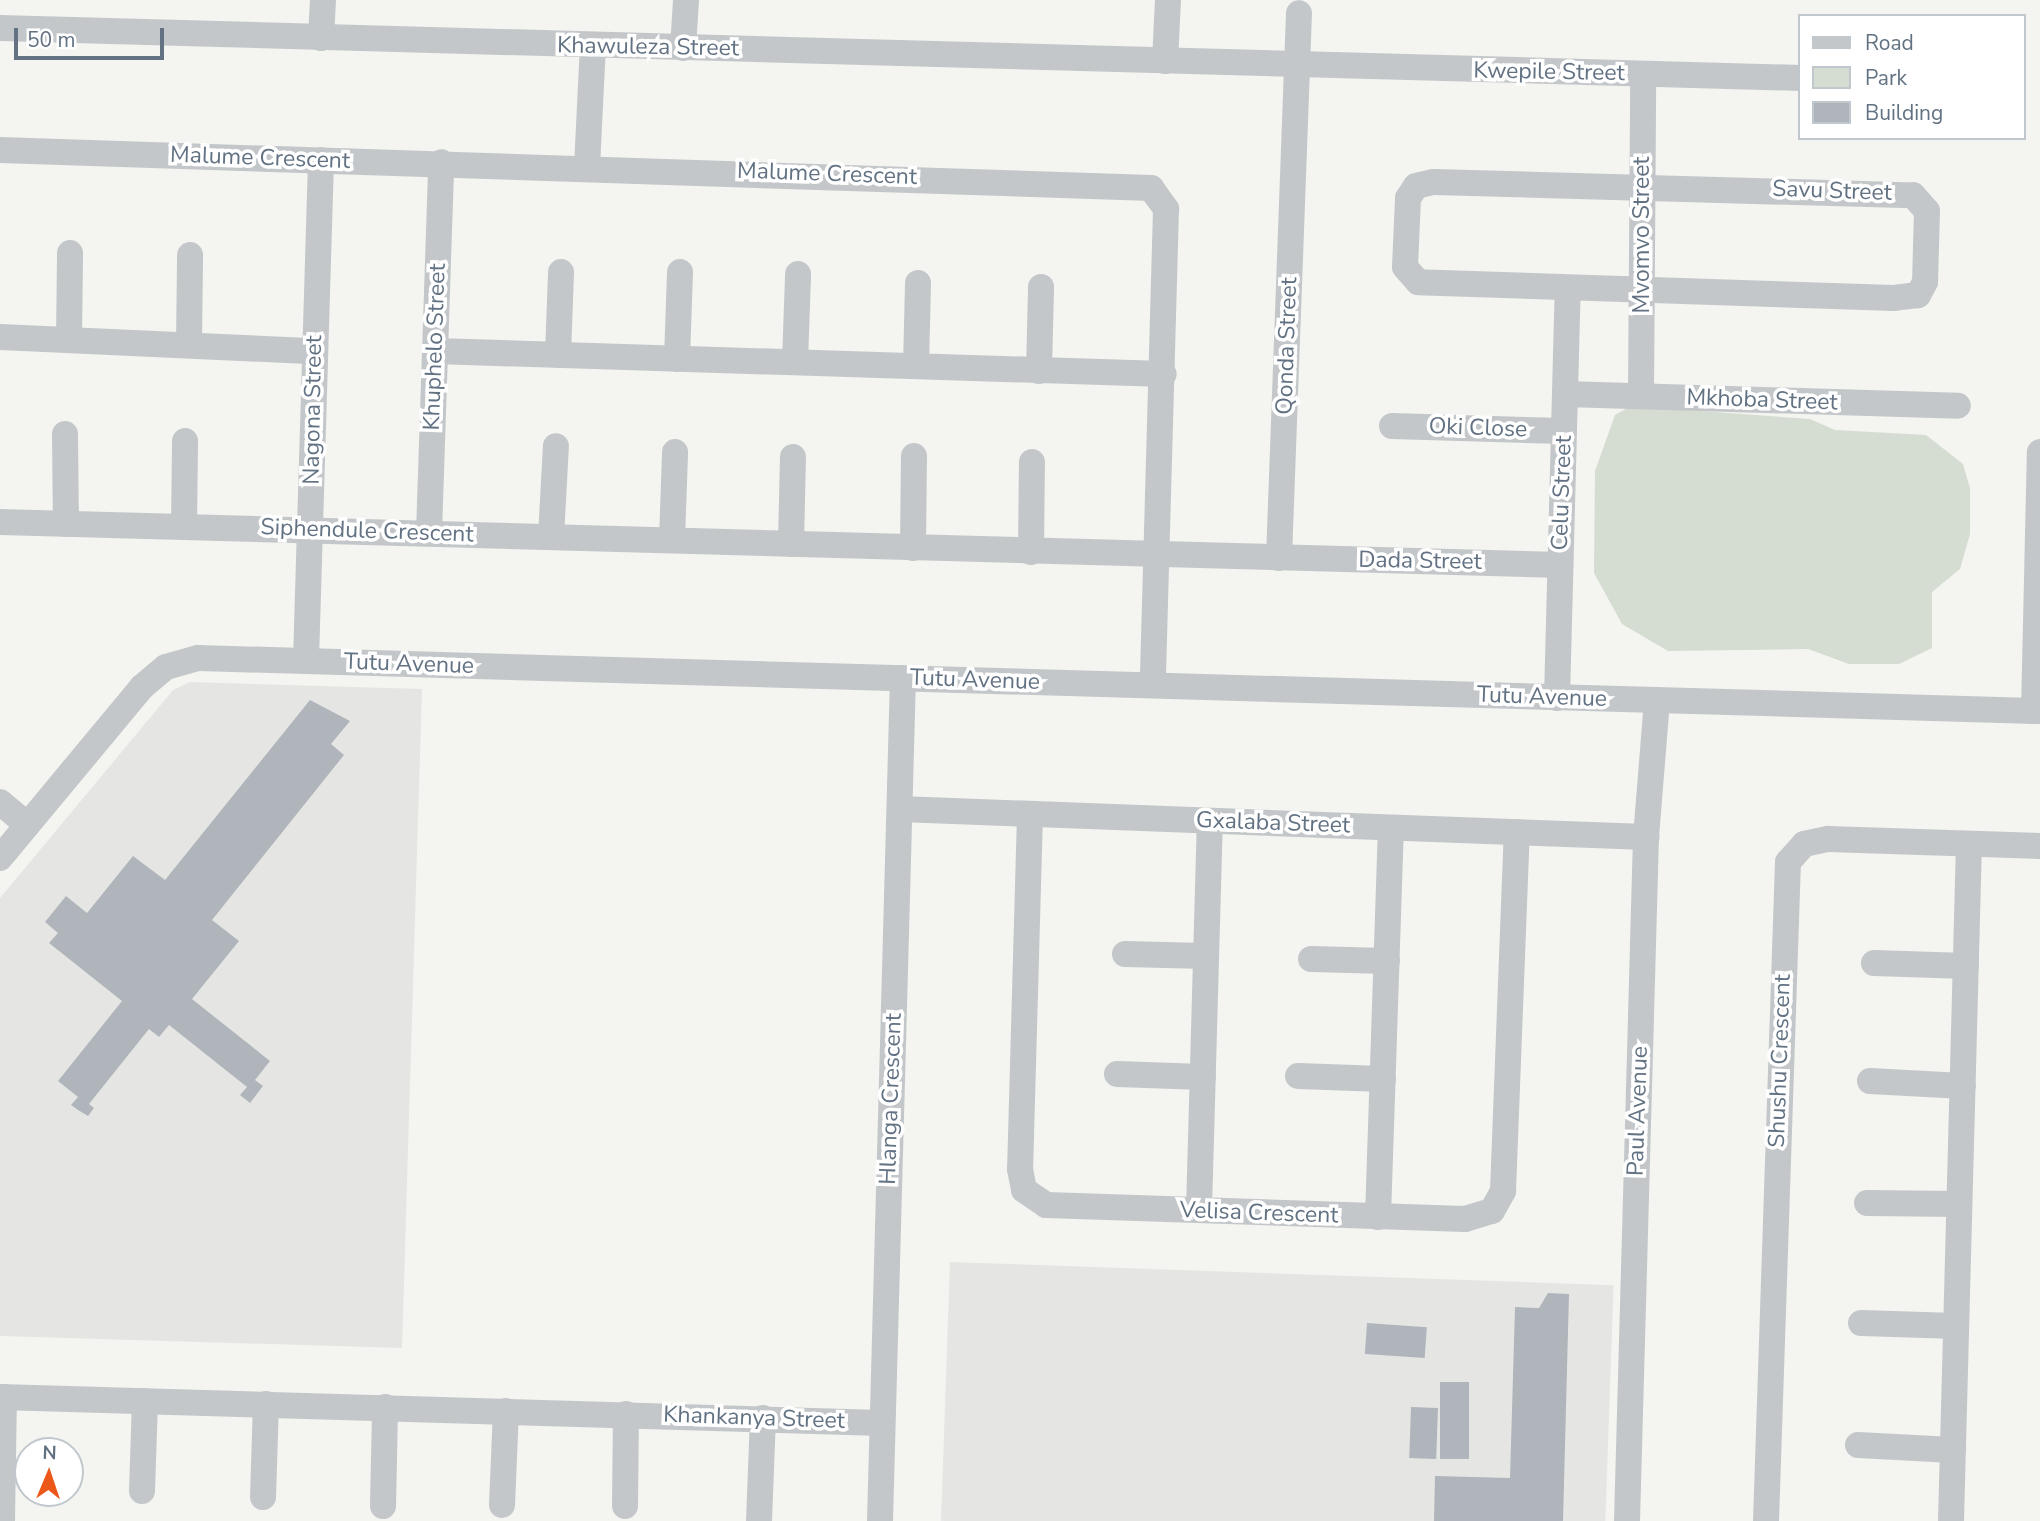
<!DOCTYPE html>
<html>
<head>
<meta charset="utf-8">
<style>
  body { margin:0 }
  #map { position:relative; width:2040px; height:1521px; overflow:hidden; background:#f4f5f0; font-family:"Nunito Sans",sans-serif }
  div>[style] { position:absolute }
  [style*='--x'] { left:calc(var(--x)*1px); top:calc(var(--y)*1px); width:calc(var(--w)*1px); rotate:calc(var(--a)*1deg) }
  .built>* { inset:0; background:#e5e6e4; transform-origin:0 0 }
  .green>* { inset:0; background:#d5dcd1 }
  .building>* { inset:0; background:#afb5bb; transform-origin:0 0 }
  .minor>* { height:26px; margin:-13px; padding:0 13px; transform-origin:13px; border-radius:13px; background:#c4c7ca }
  span { translate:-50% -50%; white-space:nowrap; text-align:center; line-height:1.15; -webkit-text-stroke:7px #fff; paint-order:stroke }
  .street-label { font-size:23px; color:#627283 }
  .legend { position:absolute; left:1798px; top:14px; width:228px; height:126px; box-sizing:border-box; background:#fff; border:2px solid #c0c7cd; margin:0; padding:9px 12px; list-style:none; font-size:21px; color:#627283 }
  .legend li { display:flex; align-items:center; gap:14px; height:35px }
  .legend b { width:35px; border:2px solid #c0c7cd }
  .north { position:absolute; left:14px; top:1437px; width:70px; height:70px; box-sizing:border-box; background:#fff; border:2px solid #c0c7cd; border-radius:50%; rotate:2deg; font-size:19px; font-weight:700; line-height:28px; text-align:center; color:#627283 }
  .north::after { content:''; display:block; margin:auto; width:24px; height:32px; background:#eb581a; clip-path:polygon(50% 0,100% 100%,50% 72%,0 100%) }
  .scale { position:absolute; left:14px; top:28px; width:150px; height:32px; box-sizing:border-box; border:4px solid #627283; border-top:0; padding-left:9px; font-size:21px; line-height:24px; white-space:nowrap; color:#627283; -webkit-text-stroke:5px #fff; paint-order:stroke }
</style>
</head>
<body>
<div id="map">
  <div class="built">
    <i style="clip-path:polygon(190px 682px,422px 689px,402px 1348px,0 1336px,0 898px,173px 690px)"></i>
    <i style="left:950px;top:1262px;width:664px;height:259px;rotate:2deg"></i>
  </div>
  <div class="green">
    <i style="clip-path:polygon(1631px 406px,1810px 419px,1835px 430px,1926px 435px,1963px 464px,1970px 488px,1970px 534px,1960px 569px,1932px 592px,1932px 648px,1899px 664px,1849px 664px,1808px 649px,1668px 651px,1622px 624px,1594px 573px,1595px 471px,1615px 415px)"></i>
  </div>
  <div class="building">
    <i style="clip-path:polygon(310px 700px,350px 721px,331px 744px,344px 755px,212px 920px,239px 941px,192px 999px,270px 1061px,255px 1080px,263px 1086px,250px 1103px,240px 1095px,247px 1087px,169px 1025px,159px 1037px,149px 1029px,89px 1104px,94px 1108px,88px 1116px,78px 1110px,71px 1105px,78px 1097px,58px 1081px,122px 1001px,49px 943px,58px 933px,45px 922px,66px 896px,87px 913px,133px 856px,165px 880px)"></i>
    <i style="clip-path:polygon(1548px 1293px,1569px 1294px,1563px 1521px,1434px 1521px,1435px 1476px,1510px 1478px,1515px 1307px,1539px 1308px)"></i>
    <i style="left:1367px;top:1323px;width:60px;height:31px;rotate:4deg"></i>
    <i style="left:1440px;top:1382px;width:29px;height:77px"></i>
    <i style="left:1411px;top:1407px;width:27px;height:51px;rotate:2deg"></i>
  </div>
  <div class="minor">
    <i style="--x:0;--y:28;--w:1801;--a:1.59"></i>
    <i style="--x:321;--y:38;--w:38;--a:-87"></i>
    <i style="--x:683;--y:48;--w:48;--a:-86.4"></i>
    <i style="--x:1165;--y:61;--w:61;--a:-87.2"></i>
    <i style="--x:0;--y:150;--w:1152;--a:1.89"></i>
    <i style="--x:1151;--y:188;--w:26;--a:54"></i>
    <i style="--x:1166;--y:209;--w:476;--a:91.6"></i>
    <i style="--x:587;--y:167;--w:122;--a:-87.2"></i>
    <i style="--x:1434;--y:182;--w:479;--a:1.6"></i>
    <i style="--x:1913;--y:195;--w:21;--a:49"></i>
    <i style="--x:1927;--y:211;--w:71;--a:91.6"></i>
    <i style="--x:1925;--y:282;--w:15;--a:118"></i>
    <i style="--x:1918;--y:295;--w:24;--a:173"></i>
    <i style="--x:1894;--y:298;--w:476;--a:-178.1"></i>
    <i style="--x:1418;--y:282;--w:20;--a:-131"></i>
    <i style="--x:1405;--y:267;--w:69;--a:-87.5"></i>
    <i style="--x:1408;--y:198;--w:14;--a:-56"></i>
    <i style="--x:1416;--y:186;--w:18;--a:-13"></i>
    <i style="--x:0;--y:337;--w:314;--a:2.6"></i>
    <i style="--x:69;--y:339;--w:86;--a:-89.3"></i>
    <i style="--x:189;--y:343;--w:88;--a:-89.3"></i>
    <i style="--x:435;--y:351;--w:729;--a:1.81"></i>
    <i style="--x:558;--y:355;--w:83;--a:-87.9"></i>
    <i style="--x:677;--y:359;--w:87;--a:-88"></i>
    <i style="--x:795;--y:362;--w:88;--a:-88"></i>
    <i style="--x:916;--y:366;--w:83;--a:-88.6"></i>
    <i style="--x:1039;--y:371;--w:84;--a:-88.6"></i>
    <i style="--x:1565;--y:394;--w:393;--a:1.7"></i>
    <i style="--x:1641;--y:396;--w:322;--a:-89.6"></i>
    <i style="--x:1392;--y:426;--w:172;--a:1.7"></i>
    <i style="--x:65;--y:434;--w:90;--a:89.4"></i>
    <i style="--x:0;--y:522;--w:1561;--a:1.58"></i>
    <i style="--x:184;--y:527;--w:86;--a:-89.3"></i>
    <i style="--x:429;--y:533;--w:371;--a:-88.1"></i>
    <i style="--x:551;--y:537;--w:91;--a:-86.9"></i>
    <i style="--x:672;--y:540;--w:88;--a:-88"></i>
    <i style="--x:791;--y:544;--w:87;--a:-88.7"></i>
    <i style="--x:913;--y:548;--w:92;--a:-89.4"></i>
    <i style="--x:1031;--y:552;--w:90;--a:-89.4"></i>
    <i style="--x:1279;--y:558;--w:545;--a:-87.9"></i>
    <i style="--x:306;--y:660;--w:500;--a:-88.28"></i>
    <i style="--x:1557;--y:698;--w:409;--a:-88.5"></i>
    <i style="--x:2034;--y:711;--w:259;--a:-88.7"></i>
    <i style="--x:0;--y:802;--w:35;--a:40"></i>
    <i style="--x:900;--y:809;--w:747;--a:2.15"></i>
    <i style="--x:1030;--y:814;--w:355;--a:91.6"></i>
    <i style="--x:1020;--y:1169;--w:21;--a:79"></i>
    <i style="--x:1024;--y:1190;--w:27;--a:34"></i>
    <i style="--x:1046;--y:1205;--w:419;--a:1.9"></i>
    <i style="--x:1465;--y:1219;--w:28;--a:-17"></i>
    <i style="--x:1492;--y:1211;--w:23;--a:-61"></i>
    <i style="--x:1503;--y:1191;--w:359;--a:-87.8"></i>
    <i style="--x:0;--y:858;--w:222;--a:-50.3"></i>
    <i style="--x:142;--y:687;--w:31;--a:-40"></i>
    <i style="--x:166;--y:667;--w:33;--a:-16"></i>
    <i style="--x:198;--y:658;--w:1843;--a:1.65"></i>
    <i style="--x:1125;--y:954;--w:81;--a:1.4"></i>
    <i style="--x:1311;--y:959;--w:76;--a:1.5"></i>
    <i style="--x:1874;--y:963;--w:92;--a:1.9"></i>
    <i style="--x:1117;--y:1074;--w:86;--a:2"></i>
    <i style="--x:1298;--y:1076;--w:85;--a:2"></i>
    <i style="--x:1870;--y:1081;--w:93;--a:3.1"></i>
    <i style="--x:1867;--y:1203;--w:92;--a:0.6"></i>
    <i style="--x:1199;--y:1210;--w:389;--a:-88.4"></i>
    <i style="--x:1378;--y:1217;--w:389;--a:-88.1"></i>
    <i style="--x:1861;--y:1323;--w:95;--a:1.8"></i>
    <i style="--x:0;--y:1397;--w:882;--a:1.69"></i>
    <i style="--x:1858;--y:1445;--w:95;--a:3"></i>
    <i style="--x:142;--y:1491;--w:90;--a:-88.1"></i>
    <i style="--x:263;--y:1497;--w:93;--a:-88.2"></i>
    <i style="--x:502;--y:1505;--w:94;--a:-87.6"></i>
    <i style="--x:383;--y:1506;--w:99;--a:-88.8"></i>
    <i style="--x:625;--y:1506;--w:92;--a:-89.4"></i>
    <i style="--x:2;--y:1521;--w:124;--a:-89.1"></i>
    <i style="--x:759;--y:1521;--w:103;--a:-87.8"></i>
    <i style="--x:880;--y:1521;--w:843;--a:-88.44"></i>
    <i style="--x:1627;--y:1521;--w:684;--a:-88.41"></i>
    <i style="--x:1646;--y:837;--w:137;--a:-85.4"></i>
    <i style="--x:1766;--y:1521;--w:659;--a:-88.09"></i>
    <i style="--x:1788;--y:862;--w:24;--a:-48"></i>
    <i style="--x:1804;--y:844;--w:25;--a:-12"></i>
    <i style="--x:1828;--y:839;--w:212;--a:1.9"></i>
    <i style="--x:1951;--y:1521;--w:677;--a:-88.48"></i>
  </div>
  <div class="street-label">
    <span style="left:648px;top:47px;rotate:1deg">Khawuleza Street</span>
    <span style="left:1549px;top:72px;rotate:1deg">Kwepile Street</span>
    <span style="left:260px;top:158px;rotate:2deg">Malume Crescent</span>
    <span style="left:827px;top:174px;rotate:2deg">Malume Crescent</span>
    <span style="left:1832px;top:191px;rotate:2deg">Savu Street</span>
    <span style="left:1642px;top:235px;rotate:-90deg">Mvomvo Street</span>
    <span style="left:1287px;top:346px;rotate:-88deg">Qonda Street</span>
    <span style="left:435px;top:347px;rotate:-88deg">Khuphelo Street</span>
    <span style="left:1762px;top:400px;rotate:2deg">Mkhoba Street</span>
    <span style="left:313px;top:410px;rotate:-89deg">Nagona Street</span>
    <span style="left:1478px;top:428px;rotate:2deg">Oki Close</span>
    <span style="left:1562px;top:493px;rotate:-88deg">Celu Street</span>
    <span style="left:367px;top:531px;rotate:2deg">Siphendule Crescent</span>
    <span style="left:1420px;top:561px;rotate:1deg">Dada Street</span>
    <span style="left:409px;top:664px;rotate:2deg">Tutu Avenue</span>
    <span style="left:975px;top:680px;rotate:2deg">Tutu Avenue</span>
    <span style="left:1542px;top:697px;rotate:2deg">Tutu Avenue</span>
    <span style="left:1273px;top:823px;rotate:2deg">Gxalaba Street</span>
    <span style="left:1780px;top:1061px;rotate:-88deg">Shushu Crescent</span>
    <span style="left:891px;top:1099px;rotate:-88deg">Hlanga Crescent</span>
    <span style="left:1638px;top:1111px;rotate:-88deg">Paul Avenue</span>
    <span style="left:1259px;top:1213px;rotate:2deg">Velisa Crescent</span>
    <span style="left:754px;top:1418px;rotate:2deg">Khankanya Street</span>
  </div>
  <ul class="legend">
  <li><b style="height:9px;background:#c4c7ca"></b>Road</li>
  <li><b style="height:19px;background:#d5dcd1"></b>Park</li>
  <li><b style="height:19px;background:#afb5bb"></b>Building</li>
  </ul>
  <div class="north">N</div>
  <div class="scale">50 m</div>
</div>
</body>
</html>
